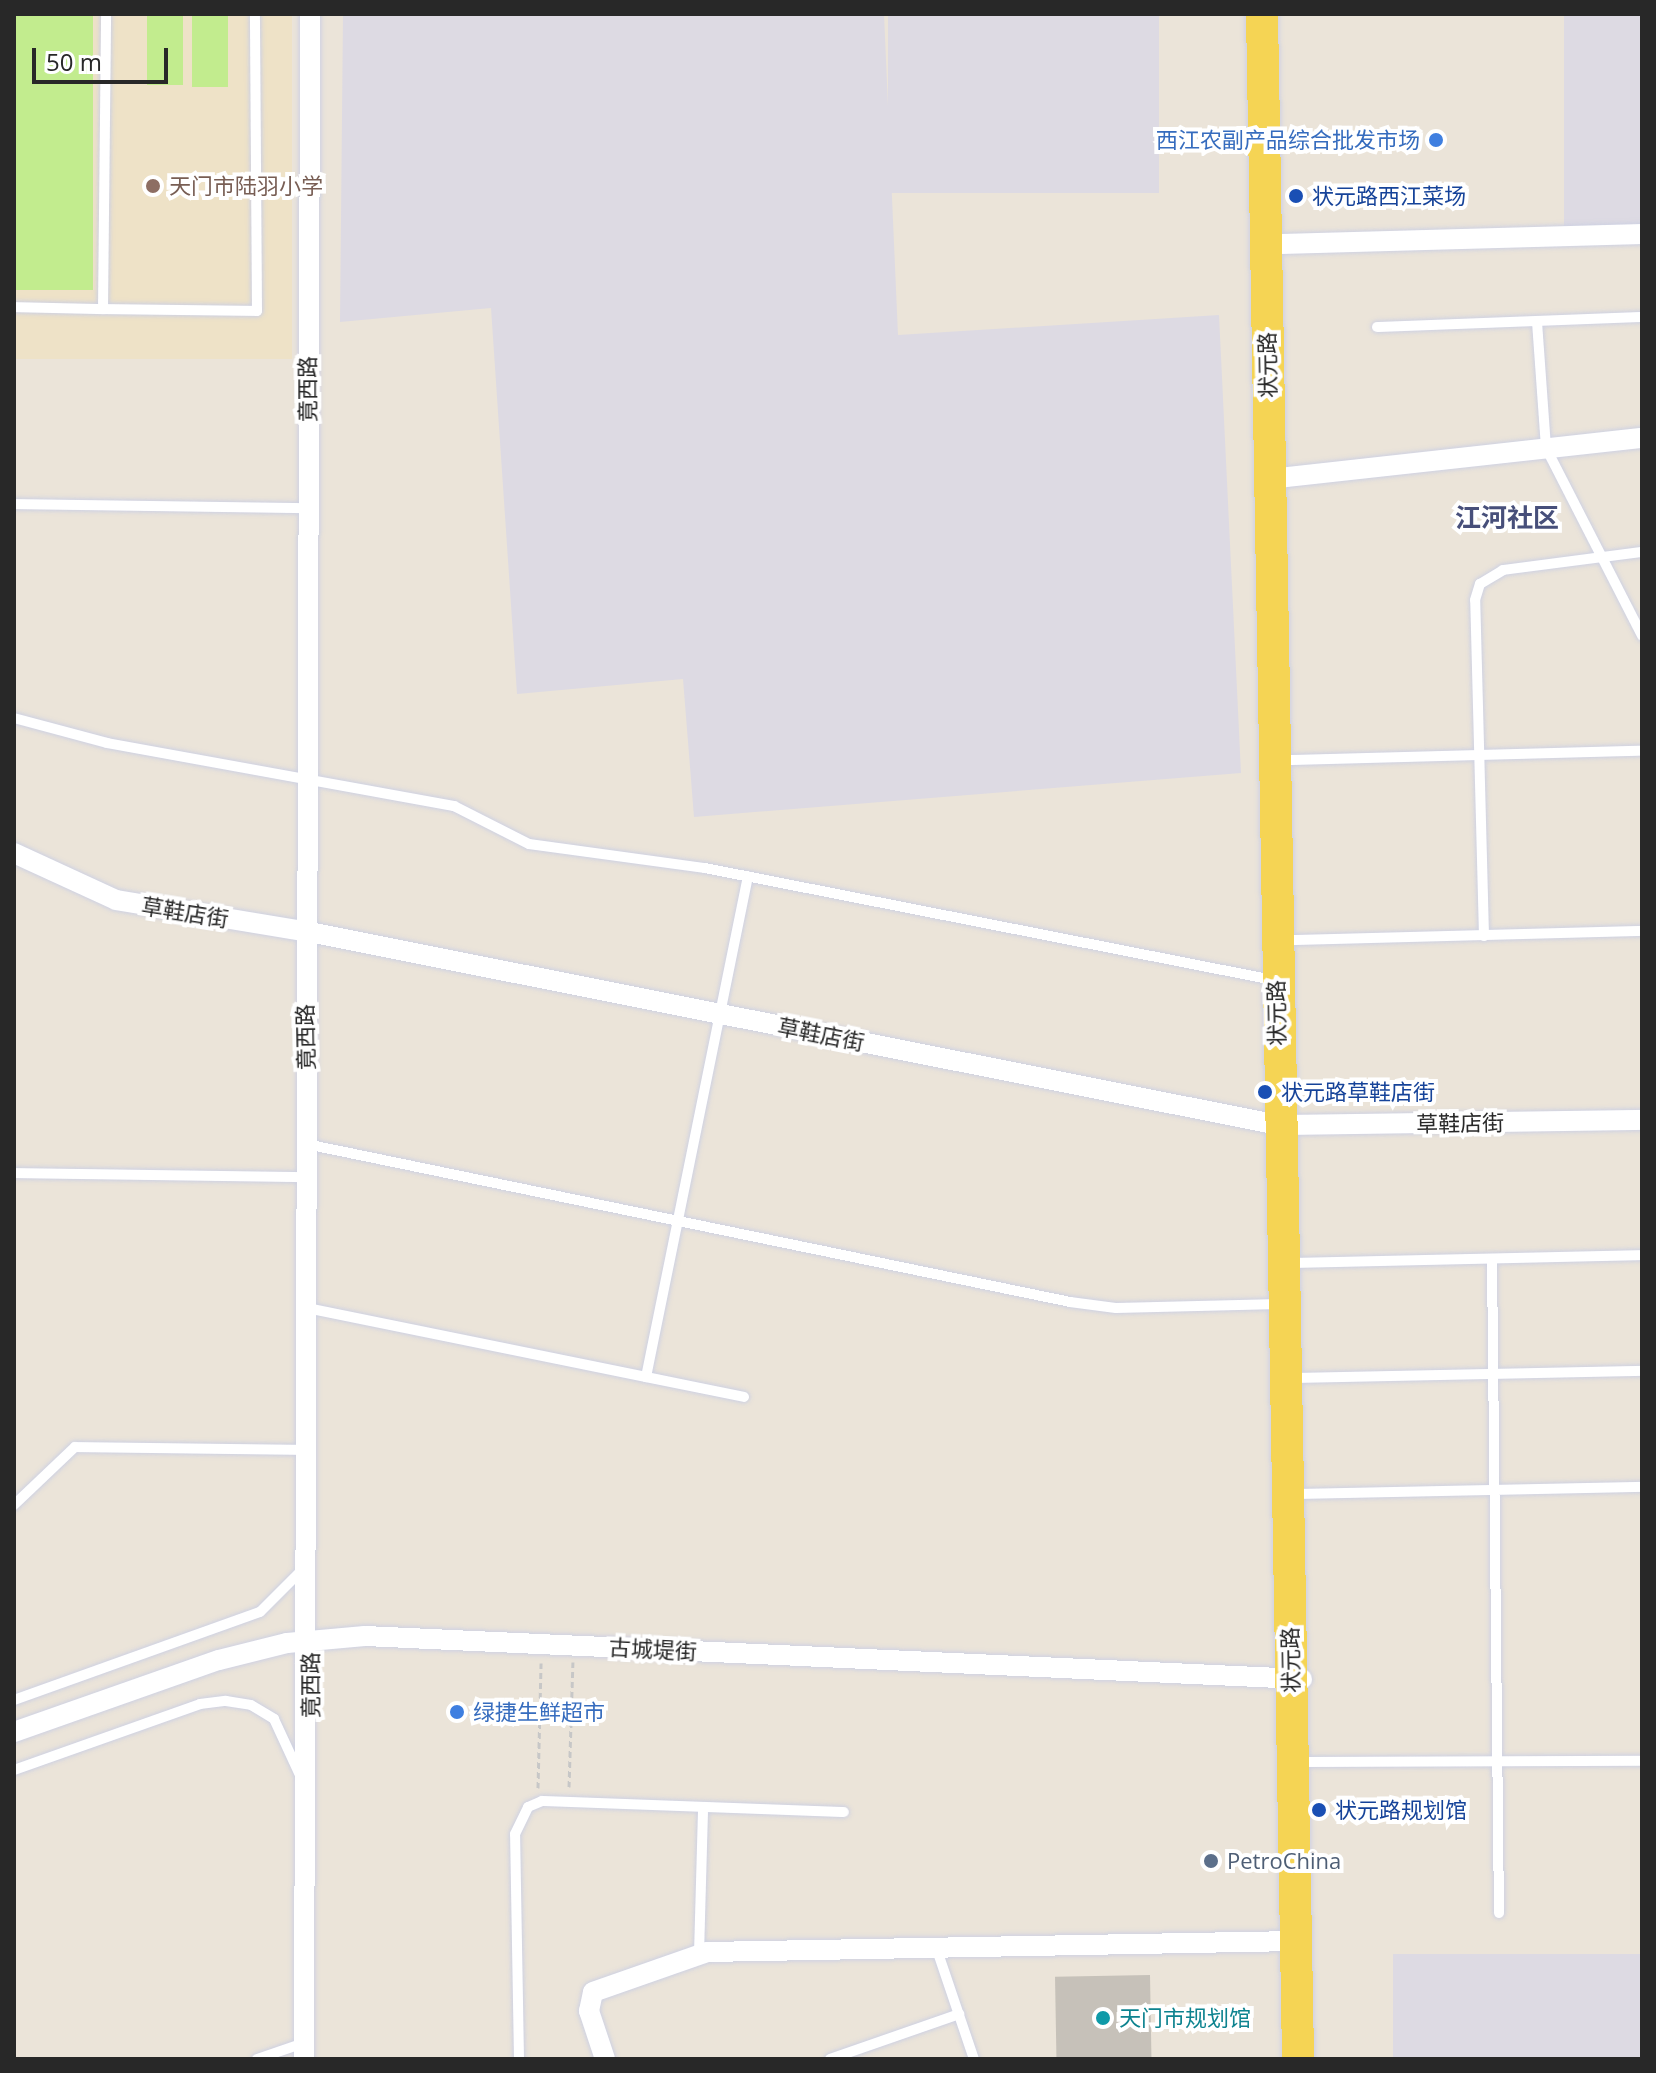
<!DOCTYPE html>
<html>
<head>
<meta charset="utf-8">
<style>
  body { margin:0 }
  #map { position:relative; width:1656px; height:2073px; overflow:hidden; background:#ebe4d9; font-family:"Open Sans","Noto Sans SC",sans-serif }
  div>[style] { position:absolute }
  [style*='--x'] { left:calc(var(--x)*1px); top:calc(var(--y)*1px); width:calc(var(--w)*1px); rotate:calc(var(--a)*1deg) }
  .industrial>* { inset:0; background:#dddae3; transform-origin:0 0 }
  .education>* { inset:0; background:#eee2c7; transform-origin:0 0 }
  .pitch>* { inset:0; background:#c2ec8e; transform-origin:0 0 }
  .building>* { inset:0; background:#c6c1b9; transform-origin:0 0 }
  .path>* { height:3px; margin-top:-1.5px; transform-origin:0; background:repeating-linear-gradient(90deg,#c7c7c7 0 6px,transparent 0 10px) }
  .roads { filter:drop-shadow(0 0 2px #ced1e2) drop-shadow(0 0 2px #ced1e2) }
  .lane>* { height:10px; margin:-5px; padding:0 5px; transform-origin:5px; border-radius:5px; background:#fff }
  .street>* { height:20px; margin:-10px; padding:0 10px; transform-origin:10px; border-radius:10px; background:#fff }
  .primary>* { height:32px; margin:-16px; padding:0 16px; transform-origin:16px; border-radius:16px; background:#f5d454 }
  .dots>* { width:22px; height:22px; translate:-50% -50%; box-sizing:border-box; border:4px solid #fff; border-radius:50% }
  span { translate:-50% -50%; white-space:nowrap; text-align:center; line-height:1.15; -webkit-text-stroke:8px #fff; paint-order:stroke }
  .shop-label { font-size:22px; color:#366cbe }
  .right { translate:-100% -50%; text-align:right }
  .left { translate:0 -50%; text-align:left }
  .education-label { font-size:22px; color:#785e54 }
  .transit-label { font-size:22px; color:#164399 }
  .street-label { font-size:22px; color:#282828 }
  .service-label { font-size:22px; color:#4e5e75 }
  .culture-label { font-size:22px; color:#0d838f }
  .quarter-label { font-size:26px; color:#474f7a; font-weight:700 }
  .frame { position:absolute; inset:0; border:16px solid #282828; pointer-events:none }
  .scale { position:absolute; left:32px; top:48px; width:136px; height:36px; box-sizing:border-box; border:4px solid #282828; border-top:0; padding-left:10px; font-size:24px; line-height:28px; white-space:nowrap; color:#282828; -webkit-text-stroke:6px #fff; paint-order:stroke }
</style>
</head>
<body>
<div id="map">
  <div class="industrial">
    <i style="clip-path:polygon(343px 14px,884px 14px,898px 335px,1219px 315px,1241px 773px,694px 817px,683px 679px,517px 694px,491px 308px,340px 322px)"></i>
    <i style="left:888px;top:14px;width:271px;height:179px"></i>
    <i style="left:1564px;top:14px;width:78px;height:214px"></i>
    <i style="left:1642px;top:1954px;width:105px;height:249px;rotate:90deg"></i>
  </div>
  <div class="education">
    <i style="left:14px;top:14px;width:278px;height:345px"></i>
  </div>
  <div class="pitch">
    <i style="left:14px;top:14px;width:79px;height:276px"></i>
    <i style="left:147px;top:14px;width:36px;height:71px"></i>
    <i style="left:192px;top:14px;width:36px;height:73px"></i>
  </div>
  <div class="building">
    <i style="left:1150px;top:1975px;width:84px;height:95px;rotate:89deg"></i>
  </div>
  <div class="path">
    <i style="--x:569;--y:1787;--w:125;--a:-88.2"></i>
    <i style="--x:538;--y:1788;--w:125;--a:-88.6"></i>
  </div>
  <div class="roads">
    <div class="lane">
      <i style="--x:14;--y:307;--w:89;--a:1.3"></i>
      <i style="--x:103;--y:309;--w:295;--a:-89.4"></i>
      <i style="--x:103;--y:309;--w:154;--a:0.7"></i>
      <i style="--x:257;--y:311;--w:297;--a:-90.4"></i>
      <i style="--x:1537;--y:322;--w:126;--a:85.9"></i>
      <i style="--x:1546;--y:448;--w:211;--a:62.9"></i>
      <i style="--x:1377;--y:327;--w:265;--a:-2.2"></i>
      <i style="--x:14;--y:504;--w:292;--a:0.8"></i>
      <i style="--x:14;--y:718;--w:96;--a:15"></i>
      <i style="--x:107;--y:743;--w:353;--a:10.3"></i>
      <i style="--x:454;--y:806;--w:84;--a:26.9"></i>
      <i style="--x:529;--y:844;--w:178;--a:7.8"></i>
      <i style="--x:705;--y:868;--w:579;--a:11.15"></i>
      <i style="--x:1288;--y:760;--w:354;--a:-1.5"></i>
      <i style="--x:1484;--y:936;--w:336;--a:-91.5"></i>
      <i style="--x:1475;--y:600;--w:17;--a:-73"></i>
      <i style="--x:1480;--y:584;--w:27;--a:-31"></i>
      <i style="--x:1503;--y:570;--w:140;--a:-7.4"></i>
      <i style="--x:1291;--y:940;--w:351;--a:-1.5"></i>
      <i style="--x:306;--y:1144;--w:780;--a:11.68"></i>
      <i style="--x:1070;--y:1302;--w:46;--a:7.4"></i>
      <i style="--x:1116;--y:1308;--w:164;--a:-1.4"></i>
      <i style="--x:14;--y:1173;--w:292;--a:0.8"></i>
      <i style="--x:1492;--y:1259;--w:654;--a:89.39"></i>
      <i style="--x:1297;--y:1263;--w:345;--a:-1.3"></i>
      <i style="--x:307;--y:1308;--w:346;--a:11.5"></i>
      <i style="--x:646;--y:1377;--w:511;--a:-78.49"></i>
      <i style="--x:646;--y:1377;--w:100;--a:11.5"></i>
      <i style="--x:1299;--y:1378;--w:343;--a:-1.2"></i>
      <i style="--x:1302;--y:1494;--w:340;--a:-1.2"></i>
      <i style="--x:14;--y:1505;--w:84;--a:-43.6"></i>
      <i style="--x:75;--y:1447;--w:232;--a:0.7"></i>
      <i style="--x:14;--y:1700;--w:261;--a:-19.7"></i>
      <i style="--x:260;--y:1612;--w:59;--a:-45"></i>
      <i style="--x:1308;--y:1762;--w:334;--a:-0.2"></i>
      <i style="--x:14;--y:1770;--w:197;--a:-19.5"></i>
      <i style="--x:200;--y:1704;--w:26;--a:-7"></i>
      <i style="--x:226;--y:1701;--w:25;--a:9"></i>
      <i style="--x:251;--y:1705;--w:27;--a:31"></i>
      <i style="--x:274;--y:1719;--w:60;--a:65.2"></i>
      <i style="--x:936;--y:1947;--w:118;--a:71.3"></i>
      <i style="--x:699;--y:1954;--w:146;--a:-88.4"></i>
      <i style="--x:257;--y:2059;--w:50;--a:-18.8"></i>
      <i style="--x:519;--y:2059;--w:225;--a:-91"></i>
      <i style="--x:515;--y:1834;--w:30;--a:-64"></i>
      <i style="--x:528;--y:1807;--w:15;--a:-23"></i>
      <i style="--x:542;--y:1801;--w:302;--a:2.1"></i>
      <i style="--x:830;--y:2059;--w:137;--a:-19.2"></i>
    </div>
    <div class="street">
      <i style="--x:1282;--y:244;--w:360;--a:-1.6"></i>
      <i style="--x:1269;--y:479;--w:375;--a:-6.3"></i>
      <i style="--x:14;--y:853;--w:112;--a:24.7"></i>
      <i style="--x:116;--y:900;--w:191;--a:9.4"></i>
      <i style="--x:304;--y:931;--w:993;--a:11.26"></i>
      <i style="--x:1278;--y:1125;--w:364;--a:-0.8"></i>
      <i style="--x:14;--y:1732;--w:217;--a:-19.4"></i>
      <i style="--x:219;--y:1660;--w:70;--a:-14"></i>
      <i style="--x:287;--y:1643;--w:78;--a:-5.1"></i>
      <i style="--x:365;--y:1636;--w:938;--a:2.63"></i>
      <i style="--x:304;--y:2059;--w:2045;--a:-89.83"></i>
      <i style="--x:605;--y:2059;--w:51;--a:-108.4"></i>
      <i style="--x:589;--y:2011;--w:19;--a:-78"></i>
      <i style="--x:593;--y:1992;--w:121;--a:-19.3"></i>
      <i style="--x:707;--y:1952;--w:589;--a:-1.07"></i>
    </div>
    <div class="primary">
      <i style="--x:1262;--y:14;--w:2045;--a:88.99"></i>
    </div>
  </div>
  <div class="dots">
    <i style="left:1436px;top:140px;background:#3f7fe0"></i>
    <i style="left:153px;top:186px;background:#8d6e63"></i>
    <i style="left:1296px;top:196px;background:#1a4fb4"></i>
    <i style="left:1265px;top:1092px;background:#1a4fb4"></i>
    <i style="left:457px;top:1712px;background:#3f7fe0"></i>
    <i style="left:1319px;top:1810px;background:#1a4fb4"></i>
    <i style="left:1211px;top:1861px;background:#5c6f8a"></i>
    <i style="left:1103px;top:2018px;background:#0f9aa8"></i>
  </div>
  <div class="shop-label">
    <span class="right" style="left:1420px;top:140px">西江农副产品综合批发市场</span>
    <span class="left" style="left:473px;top:1712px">绿捷生鲜超市</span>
  </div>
  <div class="education-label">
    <span class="left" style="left:169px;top:186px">天门市陆羽小学</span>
  </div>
  <div class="transit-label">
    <span class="left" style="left:1312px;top:196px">状元路西江菜场</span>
    <span class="left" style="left:1281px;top:1092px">状元路草鞋店街</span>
    <span class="left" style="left:1335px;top:1810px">状元路规划馆</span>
  </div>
  <div class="street-label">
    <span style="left:1267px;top:365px;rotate:-91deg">状元路</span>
    <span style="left:307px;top:389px;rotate:-90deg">竟西路</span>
    <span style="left:185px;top:912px;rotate:9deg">草鞋店街</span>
    <span style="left:1276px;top:1013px;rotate:-91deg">状元路</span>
    <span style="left:821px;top:1034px;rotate:11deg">草鞋店街</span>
    <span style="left:305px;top:1037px;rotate:-91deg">竟西路</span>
    <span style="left:1460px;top:1123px;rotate:-1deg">草鞋店街</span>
    <span style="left:653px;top:1649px;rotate:3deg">古城堤街</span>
    <span style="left:1290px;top:1660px;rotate:-91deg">状元路</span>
    <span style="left:310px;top:1685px;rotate:-90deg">竟西路</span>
  </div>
  <div class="service-label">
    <span class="left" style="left:1227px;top:1861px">PetroChina</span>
  </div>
  <div class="culture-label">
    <span class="left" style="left:1119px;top:2018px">天门市规划馆</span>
  </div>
  <div class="quarter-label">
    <span style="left:1507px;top:518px">江河社区</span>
  </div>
  <div class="frame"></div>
  <div class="scale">50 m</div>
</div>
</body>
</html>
